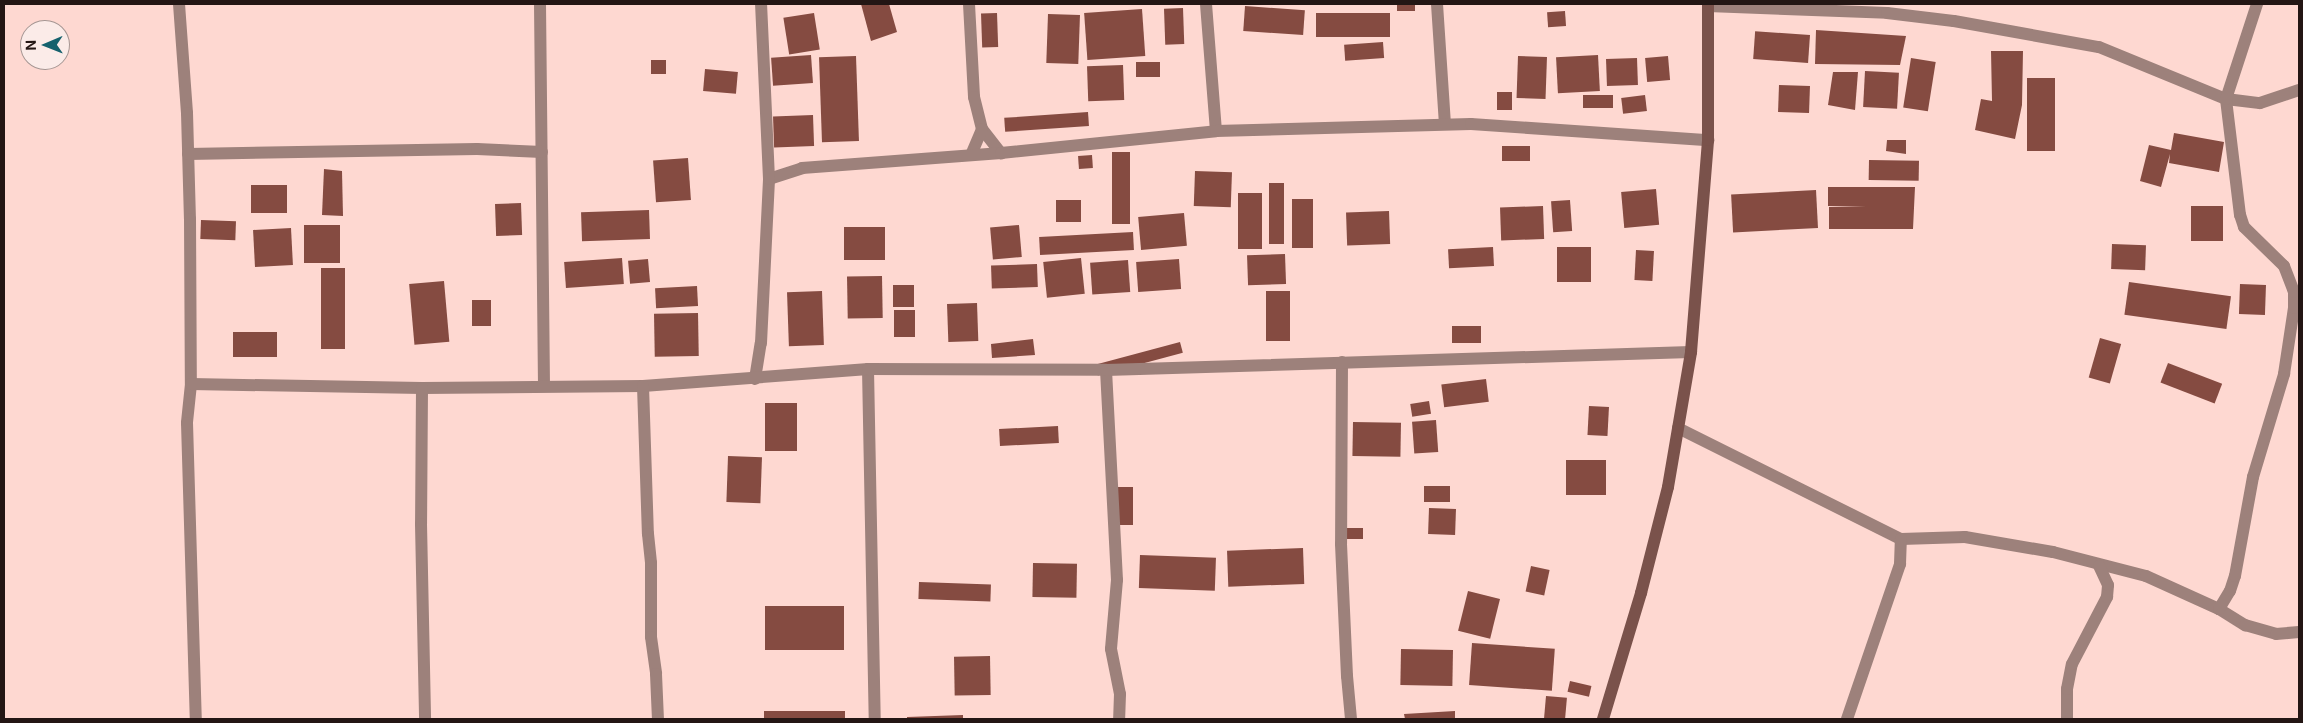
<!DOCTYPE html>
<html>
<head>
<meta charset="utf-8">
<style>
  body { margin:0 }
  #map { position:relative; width:2303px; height:723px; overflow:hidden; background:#fed8d1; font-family:Inter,sans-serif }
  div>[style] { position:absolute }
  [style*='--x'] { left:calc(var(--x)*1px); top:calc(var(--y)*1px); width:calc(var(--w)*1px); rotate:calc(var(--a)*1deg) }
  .building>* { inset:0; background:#854b41; transform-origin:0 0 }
  .street>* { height:12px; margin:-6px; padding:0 6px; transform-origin:6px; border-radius:6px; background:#9d817b }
  .secondary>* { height:12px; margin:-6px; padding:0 6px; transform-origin:6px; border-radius:6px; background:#7a524b }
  span { translate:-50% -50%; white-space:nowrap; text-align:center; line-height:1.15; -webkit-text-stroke:5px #fbebe8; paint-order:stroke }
  .frame { position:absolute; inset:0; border:5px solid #231614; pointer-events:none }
  .north { position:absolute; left:20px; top:20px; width:50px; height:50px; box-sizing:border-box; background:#fbebe8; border:1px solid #a59693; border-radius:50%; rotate:269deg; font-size:14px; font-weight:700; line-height:20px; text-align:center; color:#231614 }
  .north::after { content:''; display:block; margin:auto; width:18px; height:22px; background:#15616d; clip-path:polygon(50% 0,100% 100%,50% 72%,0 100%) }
</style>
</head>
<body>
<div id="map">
  <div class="building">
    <i style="clip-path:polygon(861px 4px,889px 4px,897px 32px,871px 41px)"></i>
    <i style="left:1397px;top:4px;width:18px;height:7px"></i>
    <i style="left:1245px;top:6px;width:60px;height:25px;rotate:4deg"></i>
    <i style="left:1183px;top:8px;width:36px;height:19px;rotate:88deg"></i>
    <i style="left:1142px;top:9px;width:47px;height:58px;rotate:86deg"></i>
    <i style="left:1565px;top:11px;width:15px;height:18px;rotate:86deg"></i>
    <i style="left:814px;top:13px;width:37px;height:31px;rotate:81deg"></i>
    <i style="left:997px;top:13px;width:34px;height:16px;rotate:88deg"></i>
    <i style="left:1316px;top:13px;width:74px;height:24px"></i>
    <i style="left:1048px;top:14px;width:32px;height:49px;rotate:2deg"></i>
    <i style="clip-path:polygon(1816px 30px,1906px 36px,1900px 65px,1815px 64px)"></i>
    <i style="left:1810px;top:35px;width:28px;height:55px;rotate:94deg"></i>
    <i style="left:1383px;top:42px;width:16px;height:39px;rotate:86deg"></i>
    <i style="clip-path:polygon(1991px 51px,2023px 51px,2022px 105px,2015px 139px,1975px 130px,1981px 99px,1992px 101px)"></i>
    <i style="left:811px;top:55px;width:28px;height:40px;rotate:86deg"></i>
    <i style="left:1598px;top:55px;width:36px;height:42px;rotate:87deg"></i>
    <i style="left:856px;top:56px;width:85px;height:37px;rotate:88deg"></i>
    <i style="left:1518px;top:56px;width:29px;height:42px;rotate:2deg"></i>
    <i style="left:1668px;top:56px;width:24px;height:23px;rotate:85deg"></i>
    <i style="left:1637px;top:58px;width:27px;height:31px;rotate:88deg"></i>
    <i style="left:1911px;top:58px;width:25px;height:50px;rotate:9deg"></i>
    <i style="left:651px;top:60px;width:15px;height:14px"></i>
    <i style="left:1160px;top:62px;width:15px;height:24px;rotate:90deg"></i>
    <i style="left:1123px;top:65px;width:35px;height:36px;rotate:88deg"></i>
    <i style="left:705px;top:69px;width:33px;height:22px;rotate:5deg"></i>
    <i style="left:1865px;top:71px;width:34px;height:36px;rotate:3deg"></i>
    <i style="clip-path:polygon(1833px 72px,1858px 72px,1855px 110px,1828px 105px)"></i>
    <i style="left:2027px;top:78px;width:28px;height:73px"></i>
    <i style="left:1779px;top:85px;width:31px;height:27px;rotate:2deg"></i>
    <i style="left:1497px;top:92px;width:15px;height:18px"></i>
    <i style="left:1613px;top:95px;width:13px;height:30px;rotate:90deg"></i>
    <i style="left:1645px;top:95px;width:16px;height:24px;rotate:83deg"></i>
    <i style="left:1088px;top:112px;width:14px;height:84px;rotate:86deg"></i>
    <i style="left:813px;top:115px;width:31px;height:40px;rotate:88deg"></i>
    <i style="clip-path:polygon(2174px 133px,2224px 142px,2219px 172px,2169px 163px,2170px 154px,2161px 187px,2140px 181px,2149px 145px,2171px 150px)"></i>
    <i style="clip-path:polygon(1887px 140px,1906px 140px,1906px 154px,1886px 151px)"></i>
    <i style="left:1530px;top:146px;width:15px;height:28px;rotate:90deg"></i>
    <i style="left:1112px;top:152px;width:18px;height:72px"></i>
    <i style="left:1092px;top:155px;width:13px;height:14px;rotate:86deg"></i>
    <i style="left:688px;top:158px;width:42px;height:35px;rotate:86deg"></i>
    <i style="left:1869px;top:160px;width:50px;height:20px;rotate:1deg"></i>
    <i style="clip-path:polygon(324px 169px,342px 171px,343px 216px,322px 215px)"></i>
    <i style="left:1195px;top:171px;width:37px;height:35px;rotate:2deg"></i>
    <i style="left:1269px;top:183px;width:15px;height:61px"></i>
    <i style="left:251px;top:185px;width:36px;height:28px"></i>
    <i style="clip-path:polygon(1828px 187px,1915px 187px,1913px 229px,1829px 229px,1829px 207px,1866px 207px,1828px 206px)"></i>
    <i style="left:1656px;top:189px;width:36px;height:35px;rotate:85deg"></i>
    <i style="left:1816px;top:190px;width:38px;height:85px;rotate:87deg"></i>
    <i style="left:1238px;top:193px;width:24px;height:56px"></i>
    <i style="left:1292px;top:199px;width:21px;height:49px"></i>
    <i style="left:1056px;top:200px;width:25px;height:22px"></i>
    <i style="left:1570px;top:200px;width:31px;height:19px;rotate:86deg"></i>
    <i style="left:521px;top:203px;width:32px;height:26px;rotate:88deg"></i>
    <i style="left:1543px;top:206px;width:33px;height:43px;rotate:88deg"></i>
    <i style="left:2191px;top:206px;width:32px;height:35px"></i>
    <i style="left:649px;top:210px;width:29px;height:68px;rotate:88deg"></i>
    <i style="left:1389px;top:211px;width:33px;height:43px;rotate:88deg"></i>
    <i style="left:1184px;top:213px;width:33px;height:46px;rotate:85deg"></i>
    <i style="left:201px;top:220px;width:35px;height:19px;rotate:2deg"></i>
    <i style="left:304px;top:225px;width:36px;height:38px"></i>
    <i style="left:1019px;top:225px;width:32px;height:29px;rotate:85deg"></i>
    <i style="left:844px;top:227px;width:41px;height:33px"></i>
    <i style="left:291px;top:228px;width:37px;height:38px;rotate:87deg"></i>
    <i style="left:1133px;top:232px;width:18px;height:94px;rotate:87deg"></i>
    <i style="left:2112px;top:244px;width:34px;height:25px;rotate:2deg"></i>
    <i style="left:1493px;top:247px;width:19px;height:45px;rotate:87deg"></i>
    <i style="left:1557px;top:247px;width:34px;height:35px"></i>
    <i style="left:1636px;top:250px;width:18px;height:30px;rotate:3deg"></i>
    <i style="left:1285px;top:254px;width:30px;height:38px;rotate:88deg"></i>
    <i style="left:622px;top:258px;width:26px;height:58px;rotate:86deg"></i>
    <i style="left:1081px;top:258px;width:36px;height:38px;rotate:84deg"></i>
    <i style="left:648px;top:259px;width:23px;height:20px;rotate:85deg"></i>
    <i style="left:1179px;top:259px;width:30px;height:43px;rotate:86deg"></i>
    <i style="left:1128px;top:260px;width:32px;height:38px;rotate:86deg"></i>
    <i style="left:1037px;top:264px;width:23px;height:46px;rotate:88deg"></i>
    <i style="left:321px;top:268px;width:24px;height:81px"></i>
    <i style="left:882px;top:276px;width:42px;height:35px;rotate:89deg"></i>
    <i style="left:444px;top:281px;width:61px;height:35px;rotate:85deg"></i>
    <i style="left:2129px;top:282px;width:103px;height:33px;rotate:8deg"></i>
    <i style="left:2240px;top:284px;width:26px;height:30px;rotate:2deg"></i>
    <i style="left:893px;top:285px;width:21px;height:22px"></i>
    <i style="left:697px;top:286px;width:20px;height:42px;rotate:87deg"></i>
    <i style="left:822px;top:291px;width:54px;height:35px;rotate:88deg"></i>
    <i style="left:1266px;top:291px;width:24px;height:50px"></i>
    <i style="left:472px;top:300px;width:19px;height:26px"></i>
    <i style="left:977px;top:303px;width:38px;height:30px;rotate:88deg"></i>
    <i style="left:894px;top:310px;width:21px;height:27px"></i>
    <i style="left:698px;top:313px;width:43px;height:44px;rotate:89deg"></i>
    <i style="left:1481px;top:326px;width:17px;height:29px;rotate:90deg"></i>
    <i style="left:277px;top:332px;width:25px;height:44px;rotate:90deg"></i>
    <i style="left:2100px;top:338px;width:22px;height:41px;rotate:16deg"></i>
    <i style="clip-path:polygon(1033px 339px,1035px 355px,992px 358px,991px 344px)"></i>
    <i style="left:1180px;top:342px;width:11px;height:88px;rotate:75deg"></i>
    <i style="left:2168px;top:363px;width:58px;height:21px;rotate:21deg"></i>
    <i style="left:1486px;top:379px;width:23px;height:45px;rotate:83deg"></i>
    <i style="left:1429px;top:401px;width:13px;height:19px;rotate:81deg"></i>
    <i style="left:765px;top:403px;width:32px;height:48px"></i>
    <i style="left:1589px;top:406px;width:20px;height:29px;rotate:3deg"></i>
    <i style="left:1436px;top:420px;width:32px;height:24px;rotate:86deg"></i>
    <i style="left:1353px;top:422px;width:48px;height:34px;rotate:1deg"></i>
    <i style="left:1058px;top:426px;width:17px;height:59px;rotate:87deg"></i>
    <i style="left:728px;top:456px;width:34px;height:46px;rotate:2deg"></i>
    <i style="left:1566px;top:460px;width:40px;height:35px"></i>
    <i style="left:1450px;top:486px;width:16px;height:26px;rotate:90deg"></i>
    <i style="left:1117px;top:487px;width:16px;height:38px"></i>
    <i style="left:1429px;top:508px;width:27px;height:26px;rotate:2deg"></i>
    <i style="left:1347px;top:528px;width:16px;height:11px"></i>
    <i style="left:1303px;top:548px;width:36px;height:76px;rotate:88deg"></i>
    <i style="left:1140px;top:555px;width:76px;height:33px;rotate:2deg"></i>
    <i style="left:1033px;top:563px;width:44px;height:34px;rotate:1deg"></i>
    <i style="left:1531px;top:566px;width:19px;height:26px;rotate:12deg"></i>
    <i style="left:919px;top:582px;width:72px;height:17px;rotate:2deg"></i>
    <i style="left:1468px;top:591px;width:33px;height:41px;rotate:14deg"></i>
    <i style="left:844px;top:606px;width:44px;height:79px;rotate:90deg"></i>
    <i style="left:1472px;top:643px;width:83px;height:42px;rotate:4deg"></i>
    <i style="left:1401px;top:649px;width:52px;height:36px;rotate:1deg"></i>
    <i style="left:990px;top:656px;width:39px;height:36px;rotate:89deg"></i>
    <i style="left:1570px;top:681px;width:22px;height:11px;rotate:13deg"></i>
    <i style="left:1546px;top:696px;width:21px;height:23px;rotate:5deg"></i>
    <i style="left:845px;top:711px;width:8px;height:81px;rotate:90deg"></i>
    <i style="clip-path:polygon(1455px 711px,1455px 719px,1405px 719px,1404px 714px)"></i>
    <i style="clip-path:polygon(963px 715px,963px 719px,907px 719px,907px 717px)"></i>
  </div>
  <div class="street">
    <i style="--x:179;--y:4;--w:109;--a:85.8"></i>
    <i style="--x:187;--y:113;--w:106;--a:88.4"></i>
    <i style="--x:190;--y:219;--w:165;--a:89.7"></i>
    <i style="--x:191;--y:384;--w:39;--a:96"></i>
    <i style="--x:187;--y:423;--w:296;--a:88.3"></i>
    <i style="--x:540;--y:4;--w:382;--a:89.4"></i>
    <i style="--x:969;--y:4;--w:93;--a:86.9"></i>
    <i style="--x:974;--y:97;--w:33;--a:76"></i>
    <i style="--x:982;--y:129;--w:31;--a:52"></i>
    <i style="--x:1206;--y:4;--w:127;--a:85.5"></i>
    <i style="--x:1437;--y:4;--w:119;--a:86.2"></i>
    <i style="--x:1708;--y:6;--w:179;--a:2.2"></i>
    <i style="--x:1887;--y:13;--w:67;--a:6.8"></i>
    <i style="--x:1954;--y:21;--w:147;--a:10.2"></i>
    <i style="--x:2099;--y:47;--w:137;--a:22.3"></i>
    <i style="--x:2226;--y:99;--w:34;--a:7"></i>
    <i style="--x:2260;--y:103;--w:41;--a:-18.4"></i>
    <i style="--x:188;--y:154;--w:289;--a:-1"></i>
    <i style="--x:477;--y:149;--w:65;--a:2.6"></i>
    <i style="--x:971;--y:155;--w:28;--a:-67"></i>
    <i style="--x:769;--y:179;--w:35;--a:-18"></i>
    <i style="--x:802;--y:168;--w:200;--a:-4.3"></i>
    <i style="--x:1001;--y:153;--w:216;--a:-5.8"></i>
    <i style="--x:1216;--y:131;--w:255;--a:-1.6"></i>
    <i style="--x:1471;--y:124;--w:238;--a:3.9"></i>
    <i style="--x:1342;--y:362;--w:182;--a:90.3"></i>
    <i style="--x:1341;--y:544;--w:132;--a:87.4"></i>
    <i style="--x:1347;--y:676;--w:43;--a:84.7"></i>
    <i style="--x:868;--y:369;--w:350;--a:88.9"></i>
    <i style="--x:1106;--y:370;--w:210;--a:87"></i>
    <i style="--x:1117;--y:580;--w:69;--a:95"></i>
    <i style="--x:1111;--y:649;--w:46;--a:78.7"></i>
    <i style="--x:1120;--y:694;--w:25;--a:92"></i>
    <i style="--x:755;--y:379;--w:36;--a:-81"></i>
    <i style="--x:761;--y:343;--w:164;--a:-87.2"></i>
    <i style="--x:769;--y:179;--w:175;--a:-92.6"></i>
    <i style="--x:191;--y:384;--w:231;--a:1"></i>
    <i style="--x:422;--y:388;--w:221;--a:-0.5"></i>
    <i style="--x:643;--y:386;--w:226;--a:-4.3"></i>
    <i style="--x:868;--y:369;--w:238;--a:0.2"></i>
    <i style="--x:1106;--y:370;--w:585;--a:-1.76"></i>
    <i style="--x:643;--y:386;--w:148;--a:88.1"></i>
    <i style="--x:648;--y:534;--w:29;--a:84"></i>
    <i style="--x:651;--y:563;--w:74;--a:90"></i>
    <i style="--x:651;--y:637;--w:37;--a:82"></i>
    <i style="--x:656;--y:674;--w:45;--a:87.5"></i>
    <i style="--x:422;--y:388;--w:136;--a:90.4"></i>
    <i style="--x:421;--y:524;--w:195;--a:88.8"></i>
    <i style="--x:1678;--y:428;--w:249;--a:26.5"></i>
    <i style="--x:1901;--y:539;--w:64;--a:-1.8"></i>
    <i style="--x:1965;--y:537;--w:89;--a:9.7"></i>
    <i style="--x:2053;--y:552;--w:96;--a:14.5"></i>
    <i style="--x:2146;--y:576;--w:80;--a:24.3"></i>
    <i style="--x:2219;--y:609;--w:31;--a:32"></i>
    <i style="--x:2245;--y:625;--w:32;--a:16"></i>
    <i style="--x:2276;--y:634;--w:23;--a:-5"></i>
    <i style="--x:2219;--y:609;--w:21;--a:-59"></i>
    <i style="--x:2230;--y:591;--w:16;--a:-72"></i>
    <i style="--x:2235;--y:576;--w:101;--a:-79.7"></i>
    <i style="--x:2253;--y:477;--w:108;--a:-73.2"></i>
    <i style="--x:2284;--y:374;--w:67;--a:-81.4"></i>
    <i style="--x:2294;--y:308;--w:16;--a:-90"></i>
    <i style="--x:2294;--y:292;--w:28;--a:-111"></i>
    <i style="--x:2284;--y:266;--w:56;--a:-135.7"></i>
    <i style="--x:2244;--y:227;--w:13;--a:-108"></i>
    <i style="--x:2240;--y:215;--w:117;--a:-96.9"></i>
    <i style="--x:2226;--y:99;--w:100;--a:-71.9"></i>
    <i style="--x:1847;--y:719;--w:164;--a:-71.1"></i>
    <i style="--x:1900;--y:564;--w:25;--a:-88"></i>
    <i style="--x:2067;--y:719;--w:30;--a:-90"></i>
    <i style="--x:2067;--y:689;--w:25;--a:-79"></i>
    <i style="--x:2072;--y:664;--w:76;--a:-62.4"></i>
    <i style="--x:2107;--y:597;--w:12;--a:-85"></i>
    <i style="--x:2108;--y:585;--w:21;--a:-115"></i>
  </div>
  <div class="secondary">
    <i style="--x:1603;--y:719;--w:132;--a:-73.2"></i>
    <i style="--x:1641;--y:593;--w:109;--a:-75.7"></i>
    <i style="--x:1668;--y:487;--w:137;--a:-80.3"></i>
    <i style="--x:1691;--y:352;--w:213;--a:-85.4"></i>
    <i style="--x:1708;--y:140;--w:136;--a:-90"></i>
  </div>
  <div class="frame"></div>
  <div class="north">N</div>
</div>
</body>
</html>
